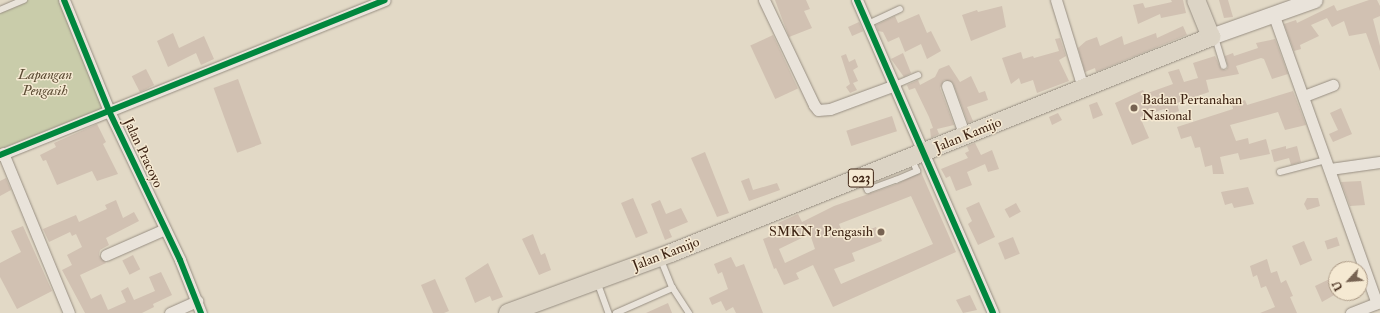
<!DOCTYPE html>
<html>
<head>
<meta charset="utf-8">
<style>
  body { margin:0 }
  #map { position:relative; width:1380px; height:313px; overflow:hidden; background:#e2d9c6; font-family:"IM FELL Double Pica",serif }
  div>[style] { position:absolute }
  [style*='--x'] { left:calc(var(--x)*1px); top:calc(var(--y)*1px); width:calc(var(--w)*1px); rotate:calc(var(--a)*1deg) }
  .green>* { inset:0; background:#c9ccaa }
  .building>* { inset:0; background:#d1c1b2; transform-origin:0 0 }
  .roads { filter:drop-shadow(0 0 1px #988f83) drop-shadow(0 0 1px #988f83) }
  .lane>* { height:5.5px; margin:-2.75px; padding:0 2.75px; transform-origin:2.75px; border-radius:2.75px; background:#e9e3da }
  .street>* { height:11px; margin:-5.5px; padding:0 5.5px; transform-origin:5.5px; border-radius:5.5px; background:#e9e3da }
  .secondary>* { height:16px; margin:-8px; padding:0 8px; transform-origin:8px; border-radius:8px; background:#e9e3da }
  .primary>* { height:18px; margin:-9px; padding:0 9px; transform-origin:9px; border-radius:9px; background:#dcd4c5 }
  .cycleway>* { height:6px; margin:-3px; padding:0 3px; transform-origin:3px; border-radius:3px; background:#00873e }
  .dots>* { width:11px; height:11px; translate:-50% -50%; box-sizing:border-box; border:2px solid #f5e9d2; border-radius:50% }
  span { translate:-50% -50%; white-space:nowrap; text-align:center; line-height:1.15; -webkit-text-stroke:3px #f5e9d2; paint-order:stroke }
  .shield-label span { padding:1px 3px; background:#f5e9d2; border:1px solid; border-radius:3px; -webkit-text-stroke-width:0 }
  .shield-label { font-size:13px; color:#3e2414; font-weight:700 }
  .park-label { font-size:14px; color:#5c4c34; font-style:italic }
  .poi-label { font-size:14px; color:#3e2414 }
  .left { translate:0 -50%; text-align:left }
  .right { translate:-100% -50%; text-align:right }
  .street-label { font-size:14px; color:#3e2414 }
  .north { position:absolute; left:1328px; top:261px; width:40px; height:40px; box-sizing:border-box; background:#f5e9d2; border:1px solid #ac9a86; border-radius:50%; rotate:244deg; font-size:11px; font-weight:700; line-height:16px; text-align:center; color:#3e2414 }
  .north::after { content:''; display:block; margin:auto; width:14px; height:18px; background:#776352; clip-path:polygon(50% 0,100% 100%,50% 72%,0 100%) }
</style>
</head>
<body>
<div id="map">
  <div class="green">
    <i style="clip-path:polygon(28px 0,60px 0,103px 108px,0 149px,0 12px)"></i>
  </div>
  <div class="building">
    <i style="clip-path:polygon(775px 0,806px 0,810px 9px,804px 11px,812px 28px,789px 37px)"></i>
    <i style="clip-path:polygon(1171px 0,1183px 0,1186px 13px,1161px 18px,1160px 14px,1138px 24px,1133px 5px,1143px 3px,1145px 8px,1172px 2px)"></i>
    <i style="clip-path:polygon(1219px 0,1228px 0,1233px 17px,1224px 18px)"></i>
    <i style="clip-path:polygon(1369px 0,1377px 0,1380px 6px,1380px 16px,1373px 19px,1380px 46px,1380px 71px,1366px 33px,1349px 36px,1344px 21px,1332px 27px,1327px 18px,1311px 25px,1319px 36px,1300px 45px,1301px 49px,1294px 51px,1284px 24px,1296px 20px,1297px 23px,1334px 5px,1337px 11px)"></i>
    <i style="clip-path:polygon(1002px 6px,1006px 27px,971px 41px,962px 15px,977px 10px,978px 12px)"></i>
    <i style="clip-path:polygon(919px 14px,927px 33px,931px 31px,941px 51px,927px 59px,921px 44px,905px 52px,899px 37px,888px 42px,883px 32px,878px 31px,876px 25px,895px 16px,898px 23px)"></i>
    <i style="left:859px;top:22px;width:10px;height:12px;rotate:66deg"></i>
    <i style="clip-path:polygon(1183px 26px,1187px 35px,1096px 72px,1095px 68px,1085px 72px,1078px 48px,1086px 41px,1097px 37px,1100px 46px,1122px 36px,1124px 45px,1156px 33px,1157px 38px)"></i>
    <i style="clip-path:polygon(173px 33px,179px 48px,204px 36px,214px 59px,201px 65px,196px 53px,168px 67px,157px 41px)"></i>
    <i style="left:773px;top:35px;width:59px;height:25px;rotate:65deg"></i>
    <i style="clip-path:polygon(1060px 38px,1066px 56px,1059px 60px,1069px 81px,1037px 93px,1033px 80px,1021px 84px,1019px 78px,1011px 84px,1002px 58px,1021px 52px,1023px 59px,1033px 56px,1034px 58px,1059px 51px,1055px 39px)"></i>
    <i style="clip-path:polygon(1275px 39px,1288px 74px,1272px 79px,1264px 59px,1261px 58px,1236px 66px,1239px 74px,1206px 80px,1209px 92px,1177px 103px,1179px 111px,1166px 115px,1164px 109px,1140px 117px,1149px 138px,1132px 145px,1115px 103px,1143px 90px,1145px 94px,1173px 84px,1168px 72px,1179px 69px,1184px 82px,1198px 78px,1193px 63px,1215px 56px,1221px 69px,1226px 70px,1228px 67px,1225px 56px,1233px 53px,1234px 56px,1258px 48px,1256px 43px)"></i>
    <i style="clip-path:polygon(903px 53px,911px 73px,904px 77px,891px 59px)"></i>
    <i style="clip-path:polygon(846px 54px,849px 62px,855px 59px,858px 67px,853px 70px,858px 81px,853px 83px,857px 90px,850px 93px,846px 87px,850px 84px,841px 56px)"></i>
    <i style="clip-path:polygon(949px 65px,960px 82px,971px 76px,979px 93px,985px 91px,988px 100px,967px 107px,973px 121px,968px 123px,953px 83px,944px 80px,940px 88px,954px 125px,937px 129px,939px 134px,931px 138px,930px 129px,933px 128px,929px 117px,915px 88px,909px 90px,907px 85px,918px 80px,920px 85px,935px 77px,939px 69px)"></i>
    <i style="left:146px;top:69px;width:18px;height:16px;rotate:63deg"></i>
    <i style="left:238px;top:79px;width:69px;height:26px;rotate:70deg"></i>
    <i style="clip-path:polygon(1293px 91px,1306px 125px,1285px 130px,1278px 112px,1230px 125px,1236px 141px,1248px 138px,1249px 144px,1266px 139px,1270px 154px,1240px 160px,1238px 153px,1220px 157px,1224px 174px,1213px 174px,1212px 165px,1205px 167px,1200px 147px,1195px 148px,1191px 136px,1181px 139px,1177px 127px,1233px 109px,1232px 105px,1245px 100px,1247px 105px)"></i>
    <i style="clip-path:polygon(1097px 102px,1103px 115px,1093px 119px,1089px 105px)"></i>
    <i style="clip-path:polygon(1341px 108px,1352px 134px,1333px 142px,1329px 134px,1338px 130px,1330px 113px)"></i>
    <i style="clip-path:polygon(1058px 113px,1062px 120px,1052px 125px,1049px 117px)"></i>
    <i style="left:892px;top:116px;width:16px;height:48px;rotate:72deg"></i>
    <i style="clip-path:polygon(97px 124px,106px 142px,103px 144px,118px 174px,97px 181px,92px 171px,57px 185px,46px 160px,43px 161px,40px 155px,56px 147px,54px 143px)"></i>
    <i style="clip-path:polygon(975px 143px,981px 155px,992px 150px,999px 169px,988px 172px,985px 164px,967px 172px,972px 185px,956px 191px,950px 176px,946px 178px,941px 169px,968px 158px,965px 153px,969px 151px,967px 146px)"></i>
    <i style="clip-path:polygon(1286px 146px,1286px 149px,1297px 146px,1301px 162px,1291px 165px,1289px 158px,1274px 162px,1271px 150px)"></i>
    <i style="clip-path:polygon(705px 152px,729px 213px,717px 217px,691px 158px)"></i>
    <i style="clip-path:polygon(evenodd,921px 172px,956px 252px,833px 307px,813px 265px,796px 273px,799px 279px,784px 285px,776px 268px,774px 269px,763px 239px,782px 232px,778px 223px,798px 214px,802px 222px,834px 206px,897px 184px,921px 172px,911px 196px,933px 244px,841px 284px,834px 269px,855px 261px,852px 253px,882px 241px,876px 227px,845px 239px,839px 224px,911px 196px,921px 172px,810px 234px,815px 249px,785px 263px,779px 249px,810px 234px)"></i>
    <i style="clip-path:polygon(6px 178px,11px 190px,0 196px,0 181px)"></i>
    <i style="clip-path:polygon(749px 178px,753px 190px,777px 183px,780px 190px,749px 201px,741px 181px)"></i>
    <i style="clip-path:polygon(1361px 181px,1365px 205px,1350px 206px,1341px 182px)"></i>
    <i style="clip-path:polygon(1248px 187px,1254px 204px,1234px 208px,1232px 203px,1225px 205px,1221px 192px)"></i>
    <i style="left:633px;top:198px;width:38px;height:13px;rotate:67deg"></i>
    <i style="clip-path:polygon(1307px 198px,1318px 198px,1320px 206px,1307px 210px,1304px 204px)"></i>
    <i style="clip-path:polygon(116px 200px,123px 218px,134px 212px,139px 221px,106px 238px,109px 245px,100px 250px,99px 255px,106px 263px,80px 275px,91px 299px,101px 294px,108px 310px,126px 302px,121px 291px,128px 287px,134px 300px,155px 291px,149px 277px,161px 272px,172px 295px,153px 304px,154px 307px,142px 313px,85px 313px,62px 270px,72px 265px,67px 255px,82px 247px,76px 234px,72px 236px,70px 232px,49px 242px,43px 229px,76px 215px,79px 222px,107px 209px,105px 205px)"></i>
    <i style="clip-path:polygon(660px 200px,666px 214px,681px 208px,688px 222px,669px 230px,672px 237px,665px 240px,651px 204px)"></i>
    <i style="clip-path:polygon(979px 202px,995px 237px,978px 245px,968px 224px,972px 221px,966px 208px)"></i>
    <i style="left:1016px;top:203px;width:10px;height:13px;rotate:61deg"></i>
    <i style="clip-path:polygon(23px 226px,52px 291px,17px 309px,0 277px,0 263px,21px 252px,11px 231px)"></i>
    <i style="clip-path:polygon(533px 234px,541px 255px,545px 253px,551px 270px,539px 275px,522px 239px)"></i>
    <i style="left:1013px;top:237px;width:18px;height:16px;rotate:68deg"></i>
    <i style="left:1337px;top:237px;width:9px;height:13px;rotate:72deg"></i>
    <i style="left:1304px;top:241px;width:21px;height:13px;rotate:67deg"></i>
    <i style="left:133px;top:255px;width:16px;height:12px;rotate:63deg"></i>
    <i style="clip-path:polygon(731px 257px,736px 267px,744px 264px,763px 313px,736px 313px,733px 307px,726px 311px,721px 301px,712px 305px,709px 298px,728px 289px,722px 272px,718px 274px,714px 264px)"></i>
    <i style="clip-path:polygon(1267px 259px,1271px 273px,1277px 271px,1281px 283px,1286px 280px,1293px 296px,1290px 297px,1297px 313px,1260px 313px,1275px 307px,1266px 286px,1261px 288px,1257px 275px,1253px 277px,1250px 266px)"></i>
    <i style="clip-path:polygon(488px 263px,503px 297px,492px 301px,490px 296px,475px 303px,465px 278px)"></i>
    <i style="clip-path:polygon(1336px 276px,1336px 294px,1322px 302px,1315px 286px)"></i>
    <i style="clip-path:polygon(435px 279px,449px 311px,444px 313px,433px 313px,421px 285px)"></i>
    <i style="clip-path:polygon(970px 295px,977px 310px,963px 313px,956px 300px)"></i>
    <i style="clip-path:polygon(668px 303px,672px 313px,646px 313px)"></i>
  </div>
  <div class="roads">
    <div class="lane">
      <i style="--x:0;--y:10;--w:26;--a:-23"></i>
      <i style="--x:868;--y:24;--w:35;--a:-25"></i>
      <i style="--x:1215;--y:36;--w:31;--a:73"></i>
      <i style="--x:895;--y:85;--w:25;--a:-23"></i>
      <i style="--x:1280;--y:172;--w:48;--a:-14.6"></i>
      <i style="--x:863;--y:178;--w:13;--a:67"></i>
      <i style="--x:868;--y:190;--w:30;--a:-20"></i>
      <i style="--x:896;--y:180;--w:23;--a:-23"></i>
      <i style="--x:917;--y:171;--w:14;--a:-115"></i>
      <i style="--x:661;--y:259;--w:31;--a:68"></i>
      <i style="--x:598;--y:283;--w:32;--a:70"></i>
      <i style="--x:616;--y:313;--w:62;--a:-23.7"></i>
      <i style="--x:673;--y:288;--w:30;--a:57"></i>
    </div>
    <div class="street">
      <i style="--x:64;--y:0;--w:120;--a:67.9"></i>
      <i style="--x:109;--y:111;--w:297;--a:-21.9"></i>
      <i style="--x:764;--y:0;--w:116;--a:64.5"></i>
      <i style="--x:814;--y:105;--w:6;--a:51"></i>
      <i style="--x:818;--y:110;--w:12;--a:-5"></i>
      <i style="--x:830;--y:109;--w:69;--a:-20.3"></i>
      <i style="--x:857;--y:0;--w:341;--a:66.5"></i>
      <i style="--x:1056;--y:0;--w:92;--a:72.9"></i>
      <i style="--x:1274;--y:16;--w:305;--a:70.3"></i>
      <i style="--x:1377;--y:303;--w:28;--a:159"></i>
      <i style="--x:947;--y:86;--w:53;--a:70.2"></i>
      <i style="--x:1304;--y:96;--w:31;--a:-21"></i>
      <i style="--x:3;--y:153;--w:173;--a:67.6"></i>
      <i style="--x:0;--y:155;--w:118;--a:-22"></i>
      <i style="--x:109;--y:111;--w:165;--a:64.5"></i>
      <i style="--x:180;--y:260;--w:57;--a:68.4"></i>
      <i style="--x:1330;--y:169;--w:50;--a:-8"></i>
      <i style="--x:106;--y:255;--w:64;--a:-23.8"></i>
      <i style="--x:170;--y:313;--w:30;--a:-24"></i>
    </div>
    <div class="secondary">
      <i style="--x:1211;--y:37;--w:110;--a:-19.6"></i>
    </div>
    <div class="primary">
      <i style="--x:508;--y:313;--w:174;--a:-20.2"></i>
      <i style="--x:671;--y:253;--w:582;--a:-21.8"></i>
      <i style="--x:1211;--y:37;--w:40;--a:-112"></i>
    </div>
  </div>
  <div class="cycleway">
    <i style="--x:64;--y:0;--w:120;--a:67.9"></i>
    <i style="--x:109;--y:111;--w:297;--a:-21.9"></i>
    <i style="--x:857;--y:0;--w:341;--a:66.5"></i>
    <i style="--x:0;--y:155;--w:118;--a:-22"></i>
    <i style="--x:109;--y:111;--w:165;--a:64.5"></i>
    <i style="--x:180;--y:260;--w:57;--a:68.4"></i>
  </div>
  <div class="dots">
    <i style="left:1134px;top:108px;background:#776352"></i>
    <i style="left:881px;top:232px;background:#776352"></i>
  </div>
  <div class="shield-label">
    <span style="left:861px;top:178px">023</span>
  </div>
  <div class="park-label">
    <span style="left:45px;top:83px">Lapangan<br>Pengasih</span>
  </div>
  <div class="poi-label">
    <span class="left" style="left:1142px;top:108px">Badan Pertanahan<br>Nasional</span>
    <span class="right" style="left:873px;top:232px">SMKN 1 Pengasih</span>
  </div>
  <div class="street-label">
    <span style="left:968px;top:135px;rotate:-22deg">Jalan Kamijo</span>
    <span style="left:143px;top:153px;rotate:65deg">Jalan Pracoyo</span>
    <span style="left:666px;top:254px;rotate:-21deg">Jalan Kamijo</span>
  </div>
  <div class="north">U</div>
</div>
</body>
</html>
